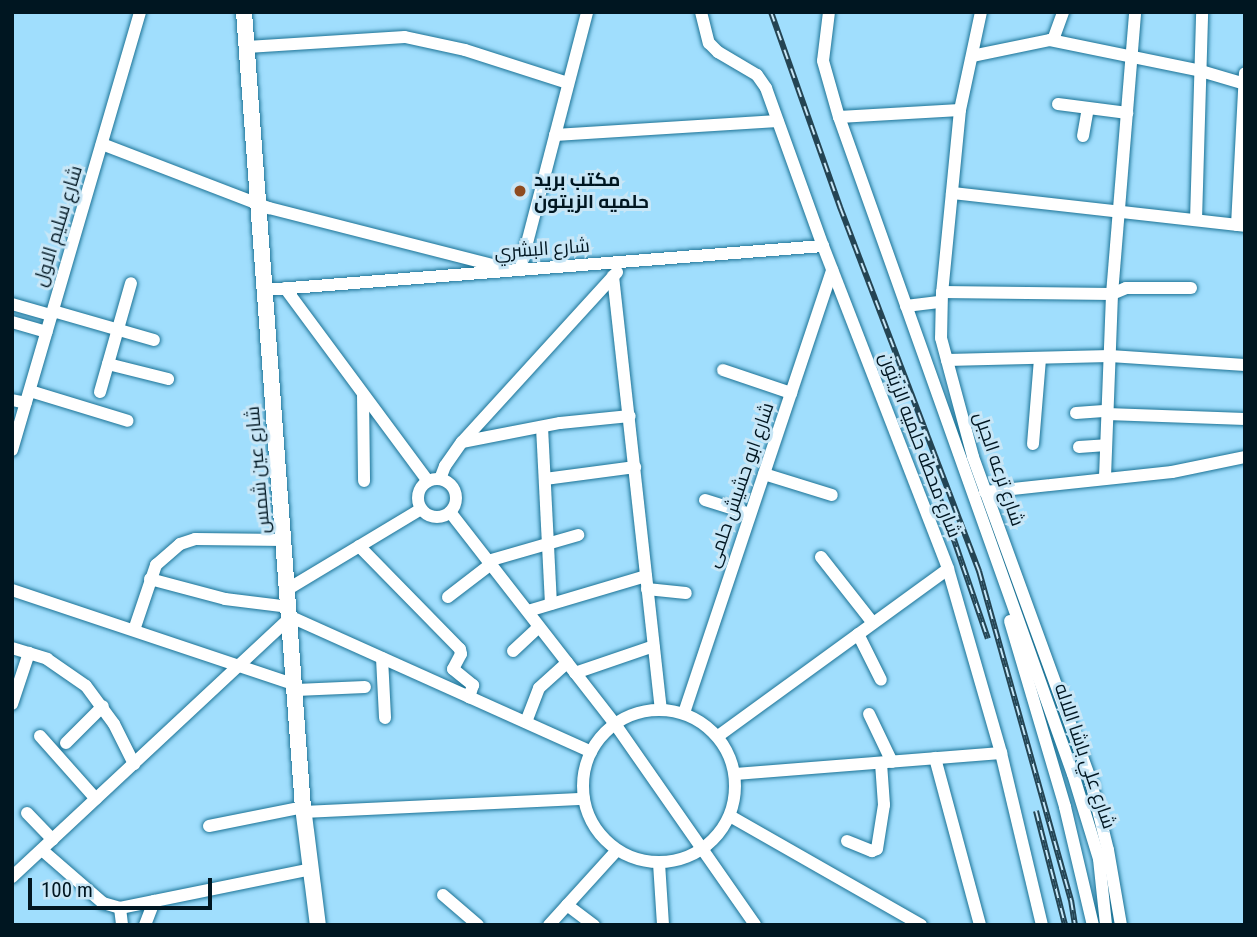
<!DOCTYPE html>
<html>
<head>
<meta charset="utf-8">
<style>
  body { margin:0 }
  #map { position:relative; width:1257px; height:937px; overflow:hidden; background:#a0defd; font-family:"Roboto Condensed",Cairo,sans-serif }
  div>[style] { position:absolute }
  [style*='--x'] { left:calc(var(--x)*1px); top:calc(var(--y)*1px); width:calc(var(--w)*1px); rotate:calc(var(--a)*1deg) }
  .roads { filter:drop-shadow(0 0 2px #1c7396) drop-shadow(0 0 2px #1c7396) }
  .minor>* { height:12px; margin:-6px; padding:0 6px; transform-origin:6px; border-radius:6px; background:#fff }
  .minor>.ring { margin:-6px; padding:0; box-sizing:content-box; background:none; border:12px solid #fff; border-radius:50% }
  .major>* { height:16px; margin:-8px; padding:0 8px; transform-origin:8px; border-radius:8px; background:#fff }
  .rail>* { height:6px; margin-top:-3px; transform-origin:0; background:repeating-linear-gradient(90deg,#c8e6f6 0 10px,#244453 0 20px); box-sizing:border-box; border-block:2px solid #244453 }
  .dots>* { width:19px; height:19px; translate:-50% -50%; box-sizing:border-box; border:4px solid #c8e6f6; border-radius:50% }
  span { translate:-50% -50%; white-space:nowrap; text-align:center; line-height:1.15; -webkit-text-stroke:6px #c8e6f6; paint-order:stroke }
  .poi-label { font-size:19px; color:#001621; font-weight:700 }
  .left { translate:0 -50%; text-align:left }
  .street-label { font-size:19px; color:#001621 }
  .frame { position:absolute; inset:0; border:14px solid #001621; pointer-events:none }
  .scale { position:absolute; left:28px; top:878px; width:184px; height:32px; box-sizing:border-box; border:4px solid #001621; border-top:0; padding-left:9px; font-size:21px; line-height:24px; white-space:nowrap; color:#001621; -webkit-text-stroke:5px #c8e6f6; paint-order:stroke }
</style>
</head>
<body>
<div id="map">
  <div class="roads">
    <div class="minor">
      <i style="--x:701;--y:12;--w:32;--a:76"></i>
      <i style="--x:709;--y:43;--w:13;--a:45"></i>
      <i style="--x:718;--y:52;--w:45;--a:30.5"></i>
      <i style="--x:757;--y:75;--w:16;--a:55"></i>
      <i style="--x:766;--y:88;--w:168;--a:70.2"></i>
      <i style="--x:823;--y:246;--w:346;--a:68.8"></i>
      <i style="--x:948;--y:569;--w:191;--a:73.9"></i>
      <i style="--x:1001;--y:753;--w:177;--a:76.6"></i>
      <i style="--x:829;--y:12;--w:49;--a:97"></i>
      <i style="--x:823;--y:61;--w:58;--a:74.1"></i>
      <i style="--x:839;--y:117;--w:697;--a:70.4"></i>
      <i style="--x:1073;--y:774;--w:89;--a:73"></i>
      <i style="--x:1099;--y:859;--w:66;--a:83.9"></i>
      <i style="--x:981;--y:12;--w:100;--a:102.1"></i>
      <i style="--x:960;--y:110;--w:183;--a:95.6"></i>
      <i style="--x:942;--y:292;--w:46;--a:91.2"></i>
      <i style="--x:941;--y:338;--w:123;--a:74.9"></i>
      <i style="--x:973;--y:457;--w:342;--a:70"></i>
      <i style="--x:1090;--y:778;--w:74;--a:76"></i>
      <i style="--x:1108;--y:850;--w:76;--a:80.2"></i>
      <i style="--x:1053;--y:40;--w:30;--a:-70"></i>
      <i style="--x:247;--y:47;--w:158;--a:-3.6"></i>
      <i style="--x:405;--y:37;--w:61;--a:12.2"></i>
      <i style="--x:465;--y:50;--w:108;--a:17.8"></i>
      <i style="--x:972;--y:56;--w:80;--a:-11.6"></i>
      <i style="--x:1050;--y:40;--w:154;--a:11.6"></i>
      <i style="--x:1201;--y:71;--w:46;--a:16.5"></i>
      <i style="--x:1058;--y:104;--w:70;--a:7.4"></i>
      <i style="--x:839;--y:117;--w:121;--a:-3.3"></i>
      <i style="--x:555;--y:135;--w:223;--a:-3.6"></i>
      <i style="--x:1083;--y:136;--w:28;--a:-80"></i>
      <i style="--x:102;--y:144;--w:179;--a:21"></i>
      <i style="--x:269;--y:208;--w:243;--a:14.3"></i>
      <i style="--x:952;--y:193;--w:295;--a:6.4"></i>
      <i style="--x:1196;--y:220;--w:208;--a:-88.3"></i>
      <i style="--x:1237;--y:225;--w:152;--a:-87"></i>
      <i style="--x:520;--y:270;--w:267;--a:-75.4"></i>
      <i style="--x:613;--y:276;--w:436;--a:83.7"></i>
      <i style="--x:285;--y:288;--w:240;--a:53.5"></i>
      <i style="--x:265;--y:290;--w:560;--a:-4.51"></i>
      <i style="--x:942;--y:292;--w:170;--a:0.7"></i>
      <i style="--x:1112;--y:294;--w:15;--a:-23"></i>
      <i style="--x:1126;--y:288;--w:65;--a:0"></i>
      <i style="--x:12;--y:304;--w:41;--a:15.8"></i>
      <i style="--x:906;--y:306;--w:35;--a:-7"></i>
      <i style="--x:53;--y:311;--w:105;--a:16"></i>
      <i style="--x:12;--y:322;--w:36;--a:16"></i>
      <i style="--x:947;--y:360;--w:163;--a:-1.4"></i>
      <i style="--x:1110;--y:356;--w:135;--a:3.8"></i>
      <i style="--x:108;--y:364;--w:62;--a:14"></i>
      <i style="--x:723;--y:370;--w:72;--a:18.7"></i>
      <i style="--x:30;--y:391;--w:102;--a:17"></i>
      <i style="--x:100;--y:392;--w:113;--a:-74.1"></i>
      <i style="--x:363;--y:395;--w:86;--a:89.3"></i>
      <i style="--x:12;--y:400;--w:14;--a:12"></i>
      <i style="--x:1076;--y:413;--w:31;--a:-4"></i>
      <i style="--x:1107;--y:414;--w:138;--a:2.1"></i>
      <i style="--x:542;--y:427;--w:177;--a:87.1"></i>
      <i style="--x:462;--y:442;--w:100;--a:-11"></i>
      <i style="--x:560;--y:423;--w:70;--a:-5.7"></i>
      <i style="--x:1033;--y:444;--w:86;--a:-85.3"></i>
      <i style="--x:1079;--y:447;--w:27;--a:-4"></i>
      <i style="--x:12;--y:450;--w:456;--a:-73.7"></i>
      <i style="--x:764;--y:474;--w:71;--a:17.2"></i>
      <i style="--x:1105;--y:477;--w:183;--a:-87.8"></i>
      <i style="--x:1112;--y:294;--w:283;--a:-85.3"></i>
      <i style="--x:440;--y:479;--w:14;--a:-69"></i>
      <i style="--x:445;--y:466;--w:29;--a:-55"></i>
      <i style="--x:462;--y:442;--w:230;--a:-47.6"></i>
      <i style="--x:545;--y:479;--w:91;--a:-7.6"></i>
      <i class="ring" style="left:418px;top:479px;width:26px;height:26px"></i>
      <i style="--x:985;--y:492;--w:188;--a:-6.1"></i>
      <i style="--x:1172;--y:472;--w:75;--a:-11.6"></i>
      <i style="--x:705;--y:500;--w:47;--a:17.3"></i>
      <i style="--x:450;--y:512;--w:269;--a:52.1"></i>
      <i style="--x:615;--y:724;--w:245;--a:55.1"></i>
      <i style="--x:359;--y:546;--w:144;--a:45.6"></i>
      <i style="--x:460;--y:649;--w:5;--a:79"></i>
      <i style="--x:461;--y:654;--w:17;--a:118"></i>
      <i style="--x:453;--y:669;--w:26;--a:39"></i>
      <i style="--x:473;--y:685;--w:13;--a:108"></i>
      <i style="--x:821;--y:557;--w:84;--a:51.8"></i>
      <i style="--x:488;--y:561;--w:94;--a:-16.1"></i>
      <i style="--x:150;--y:579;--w:78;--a:14.9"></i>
      <i style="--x:225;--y:599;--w:65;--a:7"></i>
      <i style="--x:288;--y:589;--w:155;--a:-31"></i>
      <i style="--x:647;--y:589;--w:39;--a:6"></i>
      <i style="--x:12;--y:590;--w:299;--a:18.5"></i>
      <i style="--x:448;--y:597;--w:54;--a:-37.5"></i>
      <i style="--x:528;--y:611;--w:123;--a:-16.5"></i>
      <i style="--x:1010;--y:621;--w:194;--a:73.5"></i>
      <i style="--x:1065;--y:807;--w:121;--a:76.7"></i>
      <i style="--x:134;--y:630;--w:69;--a:-71.3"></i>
      <i style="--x:156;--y:565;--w:32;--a:-41"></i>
      <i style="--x:180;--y:544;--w:16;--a:-18"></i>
      <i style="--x:195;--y:539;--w:90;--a:0.6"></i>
      <i style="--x:858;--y:634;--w:51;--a:63.4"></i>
      <i style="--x:12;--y:648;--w:37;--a:17"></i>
      <i style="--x:47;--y:659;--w:47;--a:34.7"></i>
      <i style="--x:86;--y:686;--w:47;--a:53.6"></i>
      <i style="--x:114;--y:724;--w:45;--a:63.4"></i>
      <i style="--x:513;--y:651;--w:35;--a:-43"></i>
      <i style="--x:382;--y:658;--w:60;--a:87.1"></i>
      <i style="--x:575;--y:673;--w:83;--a:-18.9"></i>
      <i style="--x:296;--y:690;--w:69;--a:-2.5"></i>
      <i style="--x:12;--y:704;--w:54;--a:-71.6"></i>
      <i class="ring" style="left:583px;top:710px;width:140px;height:140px"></i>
      <i style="--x:684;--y:713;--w:467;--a:-71.5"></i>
      <i style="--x:869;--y:714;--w:53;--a:64.4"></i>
      <i style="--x:526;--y:722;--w:36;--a:-69"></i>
      <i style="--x:539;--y:688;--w:38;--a:-42"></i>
      <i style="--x:40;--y:736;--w:84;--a:48.4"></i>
      <i style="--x:718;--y:736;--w:284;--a:-36"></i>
      <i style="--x:66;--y:743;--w:52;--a:-45"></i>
      <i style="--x:935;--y:758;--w:173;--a:74.9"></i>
      <i style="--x:735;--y:774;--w:267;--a:-4.5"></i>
      <i style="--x:304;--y:812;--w:280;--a:-2.7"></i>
      <i style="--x:27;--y:813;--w:37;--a:46"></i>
      <i style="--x:730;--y:816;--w:220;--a:29.7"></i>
      <i style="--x:209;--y:826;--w:96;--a:-11.4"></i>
      <i style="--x:847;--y:841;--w:27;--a:22"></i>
      <i style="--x:872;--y:851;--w:5;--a:-22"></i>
      <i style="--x:877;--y:849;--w:45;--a:-81"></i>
      <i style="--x:884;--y:805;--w:42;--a:-94.1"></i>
      <i style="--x:42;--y:850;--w:81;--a:41"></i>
      <i style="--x:103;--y:903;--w:18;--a:16"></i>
      <i style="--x:120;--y:908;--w:195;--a:-11.5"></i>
      <i style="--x:659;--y:863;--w:62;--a:86.3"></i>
      <i style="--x:12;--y:877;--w:381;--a:-43"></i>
      <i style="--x:291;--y:617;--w:329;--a:24.2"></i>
      <i style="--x:443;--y:895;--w:46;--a:40.6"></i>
      <i style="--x:567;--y:905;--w:34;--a:37"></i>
      <i style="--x:120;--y:908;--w:17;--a:83"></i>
      <i style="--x:145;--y:925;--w:26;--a:-69"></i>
      <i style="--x:549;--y:925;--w:101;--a:-47.8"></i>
    </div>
    <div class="major">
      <i style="--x:244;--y:12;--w:797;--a:85.76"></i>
      <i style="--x:303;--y:807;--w:119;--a:82.8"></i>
    </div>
  </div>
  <div class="rail">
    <i style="--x:771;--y:12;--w:207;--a:70.5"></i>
    <i style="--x:840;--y:207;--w:390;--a:69.1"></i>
    <i style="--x:979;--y:571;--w:342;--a:74.4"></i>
    <i style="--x:1071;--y:900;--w:25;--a:81"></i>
    <i style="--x:937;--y:490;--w:157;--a:71.1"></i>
    <i style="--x:1036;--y:811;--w:118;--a:75.7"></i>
  </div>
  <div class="dots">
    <i style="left:520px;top:191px;background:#8f4b1f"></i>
  </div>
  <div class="poi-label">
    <span class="left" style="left:534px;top:191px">مكتب بريد<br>حلميه الزيتون</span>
  </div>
  <div class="street-label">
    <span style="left:58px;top:226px;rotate:-73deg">شارع سليم الاول</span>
    <span style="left:542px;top:249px;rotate:-4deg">شارع البشري</span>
    <span style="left:920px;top:445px;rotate:69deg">شارع محطه حلميه الزيتون</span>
    <span style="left:999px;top:469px;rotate:71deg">شارع ترعه الجبل</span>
    <span style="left:258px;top:470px;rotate:-95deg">شارع عين شمس</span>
    <span style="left:740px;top:485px;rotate:-71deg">شارع ابو حشيش حلمى</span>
    <span style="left:1085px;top:756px;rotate:71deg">شارع علي باشا اللاله</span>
  </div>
  <div class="frame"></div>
  <div class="scale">100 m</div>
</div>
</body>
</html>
